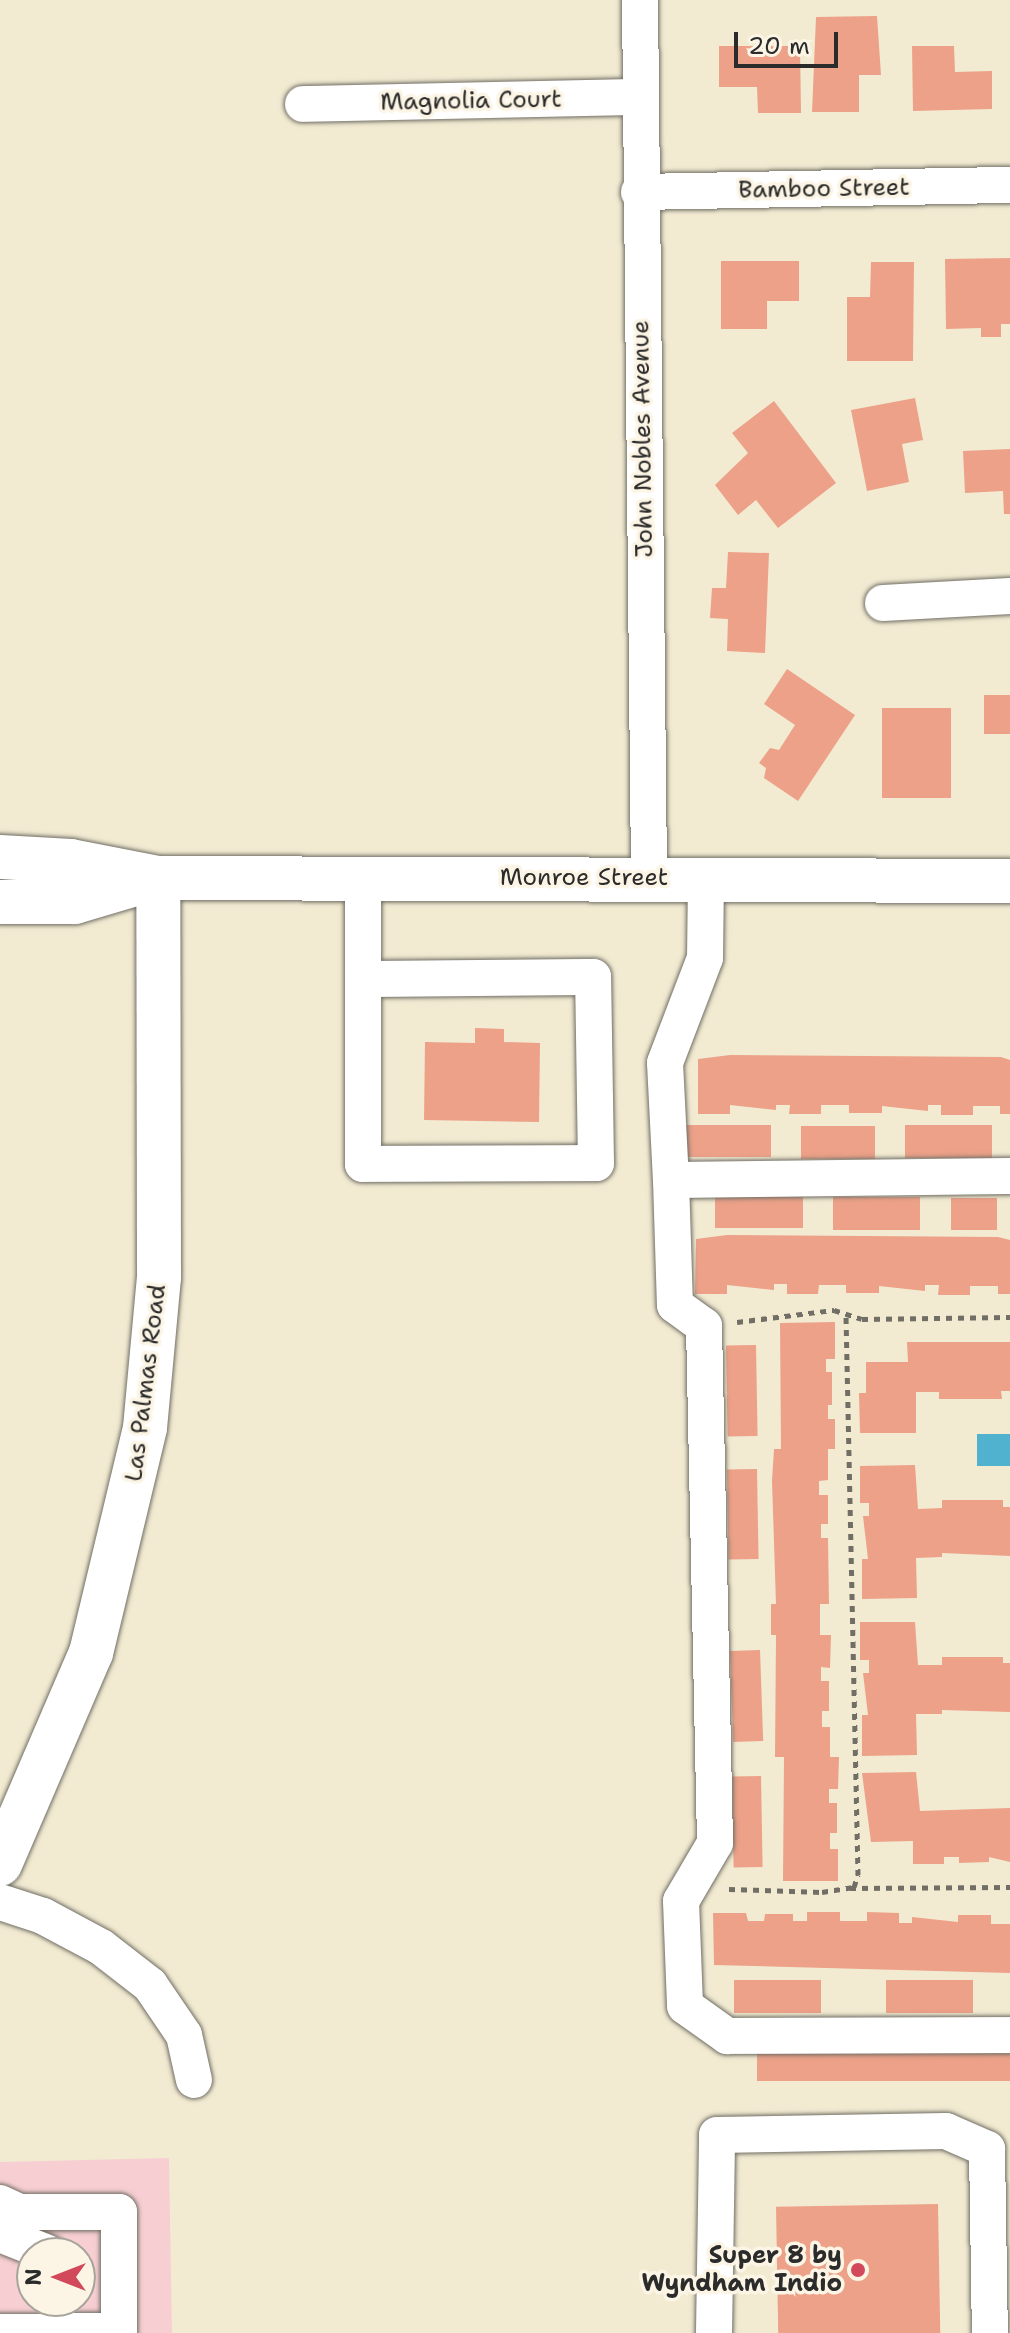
<!DOCTYPE html>
<html>
<head>
<meta charset="utf-8">
<style>
  body { margin:0 }
  #map { position:relative; width:1010px; height:2333px; overflow:hidden; background:#f2ebd2; font-family:"Shantell Sans",sans-serif }
  div>[style] { position:absolute }
  [style*='--x'] { left:calc(var(--x)*1px); top:calc(var(--y)*1px); width:calc(var(--w)*1px); rotate:calc(var(--a)*1deg) }
  .built>* { inset:0; background:#f7cfd2 }
  .water>* { inset:0; background:#51b2cf; transform-origin:0 0 }
  .building>* { inset:0; background:#eca188; transform-origin:0 0 }
  .path>* { height:5px; margin-top:-2.5px; transform-origin:0; background:repeating-linear-gradient(90deg,#716e65 0 6px,transparent 0 12px) }
  .roads { filter:drop-shadow(0 0 2px #716e65) drop-shadow(0 0 2px #716e65) }
  .minor>* { height:36px; margin:-18px; padding:0 18px; transform-origin:18px; border-radius:18px; background:#fff }
  .major>* { height:44px; margin:-22px; padding:0 22px; transform-origin:22px; border-radius:22px; background:#fff }
  .dots>* { width:22px; height:22px; translate:-50% -50%; box-sizing:border-box; border:4px solid #fcf5e5; border-radius:50% }
  span { translate:-50% -50%; white-space:nowrap; text-align:center; line-height:1.15; -webkit-text-stroke:7px #fcf5e5; paint-order:stroke }
  .street-label { font-size:24px; color:#2b2b2b }
  .poi-label { font-size:24px; color:#2b2b2b; font-weight:700 }
  .right { translate:-100% -50%; text-align:right }
  .north { position:absolute; left:16px; top:2237px; width:80px; height:80px; box-sizing:border-box; background:#fcf5e5; border:2px solid #a8a49b; border-radius:50%; rotate:270deg; font-size:22px; font-weight:700; line-height:32px; text-align:center; color:#2b2b2b }
  .north::after { content:''; display:block; margin:auto; width:28px; height:36px; background:#d1495b; clip-path:polygon(50% 0,100% 100%,50% 72%,0 100%) }
  .scale { position:absolute; left:734px; top:32px; width:104px; height:36px; box-sizing:border-box; border:4px solid #2b2b2b; border-top:0; padding-left:10px; font-size:24px; line-height:28px; white-space:nowrap; color:#2b2b2b; -webkit-text-stroke:6px #fcf5e5; paint-order:stroke }
</style>
</head>
<body>
<div id="map">
  <div class="built">
    <i style="clip-path:polygon(evenodd,169px 2158px,172px 2333px,0 2333px,0 2162px,169px 2158px,32px 2253px,80px 2253px,80px 2301px,32px 2301px,32px 2253px)"></i>
  </div>
  <div class="water">
    <i style="left:977px;top:1434px;width:33px;height:32px"></i>
  </div>
  <div class="building">
    <i style="clip-path:polygon(877px 16px,881px 75px,859px 75px,859px 112px,812px 112px,816px 17px)"></i>
    <i style="clip-path:polygon(719px 46px,800px 46px,801px 113px,758px 113px,757px 87px,719px 87px)"></i>
    <i style="clip-path:polygon(912px 46px,954px 46px,955px 72px,992px 71px,992px 109px,913px 111px)"></i>
    <i style="clip-path:polygon(1010px 258px,1010px 324px,1001px 324px,1001px 337px,981px 337px,981px 328px,946px 329px,945px 259px)"></i>
    <i style="clip-path:polygon(721px 261px,799px 261px,799px 301px,767px 301px,767px 329px,721px 329px)"></i>
    <i style="clip-path:polygon(871px 262px,914px 262px,913px 361px,847px 361px,847px 297px,870px 297px)"></i>
    <i style="clip-path:polygon(915px 398px,923px 440px,902px 444px,909px 482px,867px 491px,851px 410px)"></i>
    <i style="clip-path:polygon(774px 401px,836px 483px,778px 528px,756px 500px,738px 515px,715px 485px,748px 453px,732px 433px)"></i>
    <i style="clip-path:polygon(1010px 449px,1010px 514px,1004px 514px,1003px 491px,965px 493px,963px 451px)"></i>
    <i style="clip-path:polygon(728px 552px,769px 553px,765px 653px,727px 651px,728px 619px,710px 618px,712px 588px,726px 588px)"></i>
    <i style="clip-path:polygon(787px 669px,855px 715px,798px 801px,764px 778px,766px 768px,759px 763px,770px 748px,779px 750px,795px 725px,764px 704px)"></i>
    <i style="left:1010px;top:695px;width:39px;height:26px;rotate:90deg"></i>
    <i style="left:951px;top:708px;width:90px;height:69px;rotate:90deg"></i>
    <i style="clip-path:polygon(475px 1028px,504px 1029px,504px 1042px,540px 1043px,539px 1122px,424px 1120px,425px 1042px,475px 1043px)"></i>
    <i style="clip-path:polygon(730px 1055px,1001px 1057px,1010px 1060px,1010px 1114px,1000px 1114px,1000px 1106px,973px 1106px,973px 1115px,941px 1115px,941px 1105px,928px 1105px,928px 1111px,882px 1106px,882px 1113px,849px 1113px,849px 1105px,821px 1105px,821px 1114px,789px 1114px,790px 1105px,776px 1105px,776px 1110px,730px 1105px,730px 1114px,698px 1114px,698px 1059px)"></i>
    <i style="left:684px;top:1125px;width:87px;height:32px"></i>
    <i style="left:992px;top:1125px;width:33px;height:87px;rotate:90deg"></i>
    <i style="left:801px;top:1126px;width:74px;height:33px"></i>
    <i style="left:803px;top:1197px;width:31px;height:88px;rotate:90deg"></i>
    <i style="left:833px;top:1197px;width:87px;height:33px"></i>
    <i style="left:951px;top:1198px;width:46px;height:32px"></i>
    <i style="clip-path:polygon(727px 1235px,998px 1237px,1010px 1240px,1010px 1294px,998px 1294px,998px 1286px,970px 1286px,970px 1295px,938px 1295px,939px 1285px,925px 1285px,925px 1291px,879px 1286px,879px 1293px,846px 1293px,846px 1285px,819px 1285px,818px 1294px,787px 1294px,787px 1284px,774px 1284px,774px 1290px,727px 1285px,727px 1294px,695px 1294px,696px 1239px)"></i>
    <i style="clip-path:polygon(835px 1322px,835px 1359px,826px 1359px,826px 1372px,832px 1372px,832px 1405px,828px 1405px,828px 1419px,835px 1419px,835px 1449px,828px 1449px,828px 1480px,819px 1481px,819px 1495px,828px 1495px,828px 1524px,821px 1524px,821px 1538px,828px 1538px,829px 1604px,820px 1604px,820px 1635px,831px 1635px,830px 1668px,821px 1667px,821px 1681px,829px 1681px,829px 1711px,822px 1711px,822px 1727px,830px 1727px,830px 1757px,839px 1757px,838px 1789px,829px 1789px,829px 1803px,837px 1803px,837px 1833px,830px 1833px,830px 1849px,838px 1849px,838px 1881px,783px 1881px,784px 1757px,775px 1757px,776px 1635px,771px 1635px,771px 1604px,776px 1604px,772px 1481px,774px 1449px,781px 1449px,780px 1323px)"></i>
    <i style="clip-path:polygon(907px 1342px,1010px 1342px,1010px 1391px,1001px 1391px,1002px 1399px,939px 1399px,939px 1392px,916px 1392px,916px 1433px,860px 1433px,859px 1393px,866px 1393px,866px 1362px,908px 1362px)"></i>
    <i style="left:756px;top:1345px;width:91px;height:30px;rotate:89deg"></i>
    <i style="clip-path:polygon(915px 1465px,918px 1509px,942px 1508px,942px 1500px,1003px 1500px,1003px 1507px,1010px 1507px,1010px 1556px,942px 1553px,942px 1557px,916px 1558px,917px 1598px,862px 1599px,862px 1559px,868px 1559px,863px 1516px,869px 1516px,869px 1503px,860px 1503px,860px 1466px)"></i>
    <i style="left:757px;top:1469px;width:90px;height:30px;rotate:89deg"></i>
    <i style="clip-path:polygon(860px 1622px,915px 1622px,918px 1665px,942px 1665px,942px 1657px,1003px 1657px,1003px 1663px,1010px 1663px,1010px 1712px,942px 1710px,942px 1714px,916px 1714px,917px 1755px,862px 1756px,862px 1715px,868px 1715px,863px 1673px,869px 1673px,869px 1660px,860px 1660px)"></i>
    <i style="left:760px;top:1650px;width:91px;height:30px;rotate:88deg"></i>
    <i style="clip-path:polygon(916px 1772px,920px 1811px,1010px 1808px,1010px 1862px,989px 1857px,989px 1862px,959px 1863px,959px 1857px,944px 1857px,944px 1864px,913px 1864px,913px 1841px,871px 1842px,862px 1773px)"></i>
    <i style="left:761px;top:1776px;width:91px;height:29px;rotate:89deg"></i>
    <i style="clip-path:polygon(807px 1912px,840px 1912px,840px 1921px,867px 1921px,867px 1912px,899px 1913px,899px 1923px,912px 1923px,912px 1917px,958px 1922px,958px 1915px,991px 1915px,991px 1924px,1010px 1924px,1010px 1973px,714px 1965px,713px 1913px,746px 1913px,748px 1921px,764px 1921px,765px 1914px,793px 1914px,793px 1921px,807px 1921px)"></i>
    <i style="left:734px;top:1980px;width:87px;height:33px"></i>
    <i style="left:886px;top:1980px;width:87px;height:33px"></i>
    <i style="left:757px;top:2051px;width:253px;height:30px"></i>
    <i style="left:938px;top:2204px;width:129px;height:162px;rotate:89deg"></i>
  </div>
  <div class="path">
    <i style="--x:737;--y:1322;--w:98;--a:-7.1"></i>
    <i style="--x:834;--y:1310;--w:29;--a:18"></i>
    <i style="--x:862;--y:1319;--w:148;--a:-0.8"></i>
    <i style="--x:850;--y:1888;--w:160;--a:-0.4"></i>
    <i style="--x:729;--y:1889;--w:93;--a:1.8"></i>
    <i style="--x:822;--y:1892;--w:32;--a:-9"></i>
    <i style="--x:854;--y:1887;--w:13;--a:-72"></i>
    <i style="--x:858;--y:1875;--w:561;--a:-91.23"></i>
  </div>
  <div class="roads">
    <div class="minor">
      <i style="--x:640;--y:0;--w:879;--a:89.41"></i>
      <i style="--x:303;--y:104;--w:336;--a:-1.2"></i>
      <i style="--x:639;--y:192;--w:371;--a:-1.1"></i>
      <i style="--x:883;--y:603;--w:127;--a:-3.2"></i>
      <i style="--x:363;--y:878;--w:286;--a:90"></i>
      <i style="--x:363;--y:1164;--w:233;--a:-0.2"></i>
      <i style="--x:596;--y:1163;--w:186;--a:-90.9"></i>
      <i style="--x:593;--y:977;--w:230;--a:179.5"></i>
      <i style="--x:706;--y:878;--w:80;--a:90.7"></i>
      <i style="--x:705;--y:958;--w:112;--a:110.9"></i>
      <i style="--x:665;--y:1063;--w:117;--a:87.1"></i>
      <i style="--x:671;--y:1180;--w:339;--a:-0.7"></i>
      <i style="--x:671;--y:1180;--w:125;--a:88.2"></i>
      <i style="--x:675;--y:1305;--w:36;--a:36"></i>
      <i style="--x:704;--y:1326;--w:517;--a:88.78"></i>
      <i style="--x:715;--y:1843;--w:67;--a:120.4"></i>
      <i style="--x:681;--y:1901;--w:105;--a:87.8"></i>
      <i style="--x:685;--y:2006;--w:52;--a:35.5"></i>
      <i style="--x:727;--y:2036;--w:283;--a:-0.2"></i>
      <i style="--x:0;--y:1902;--w:45;--a:18"></i>
      <i style="--x:43;--y:1916;--w:66;--a:28.1"></i>
      <i style="--x:101;--y:1947;--w:62;--a:37.8"></i>
      <i style="--x:150;--y:1985;--w:60;--a:55.8"></i>
      <i style="--x:184;--y:2035;--w:46;--a:77.5"></i>
      <i style="--x:0;--y:2203;--w:21;--a:25"></i>
      <i style="--x:19;--y:2212;--w:100;--a:0"></i>
      <i style="--x:119;--y:2212;--w:119;--a:90"></i>
      <i style="--x:119;--y:2331;--w:119;--a:179.5"></i>
      <i style="--x:0;--y:2234;--w:52;--a:21.6"></i>
      <i style="--x:714;--y:2333;--w:198;--a:-89.1"></i>
      <i style="--x:717;--y:2135;--w:229;--a:-1"></i>
      <i style="--x:946;--y:2131;--w:45;--a:23.7"></i>
      <i style="--x:987;--y:2149;--w:184;--a:89.1"></i>
    </div>
    <div class="major">
      <i style="--x:0;--y:857;--w:71;--a:3.2"></i>
      <i style="--x:71;--y:861;--w:89;--a:11.1"></i>
      <i style="--x:158;--y:878;--w:852;--a:0.2"></i>
      <i style="--x:0;--y:902;--w:75;--a:0"></i>
      <i style="--x:75;--y:902;--w:80;--a:-16.6"></i>
      <i style="--x:0;--y:1864;--w:230;--a:-66.7"></i>
      <i style="--x:91;--y:1653;--w:231;--a:-76.5"></i>
      <i style="--x:145;--y:1428;--w:151;--a:-84.7"></i>
      <i style="--x:159;--y:1278;--w:400;--a:-90.1"></i>
    </div>
  </div>
  <div class="dots">
    <i style="left:858px;top:2270px;background:#d1495b"></i>
  </div>
  <div class="street-label">
    <span style="left:471px;top:101px;rotate:-1deg">Magnolia Court</span>
    <span style="left:824px;top:189px;rotate:-1deg">Bamboo Street</span>
    <span style="left:643px;top:439px;rotate:-91deg">John Nobles Avenue</span>
    <span style="left:584px;top:878px">Monroe Street</span>
    <span style="left:146px;top:1383px;rotate:-83deg">Las Palmas Road</span>
  </div>
  <div class="poi-label">
    <span class="right" style="left:842px;top:2270px">Super 8 by<br>Wyndham Indio</span>
  </div>
  <div class="north">N</div>
  <div class="scale">20 m</div>
</div>
</body>
</html>
